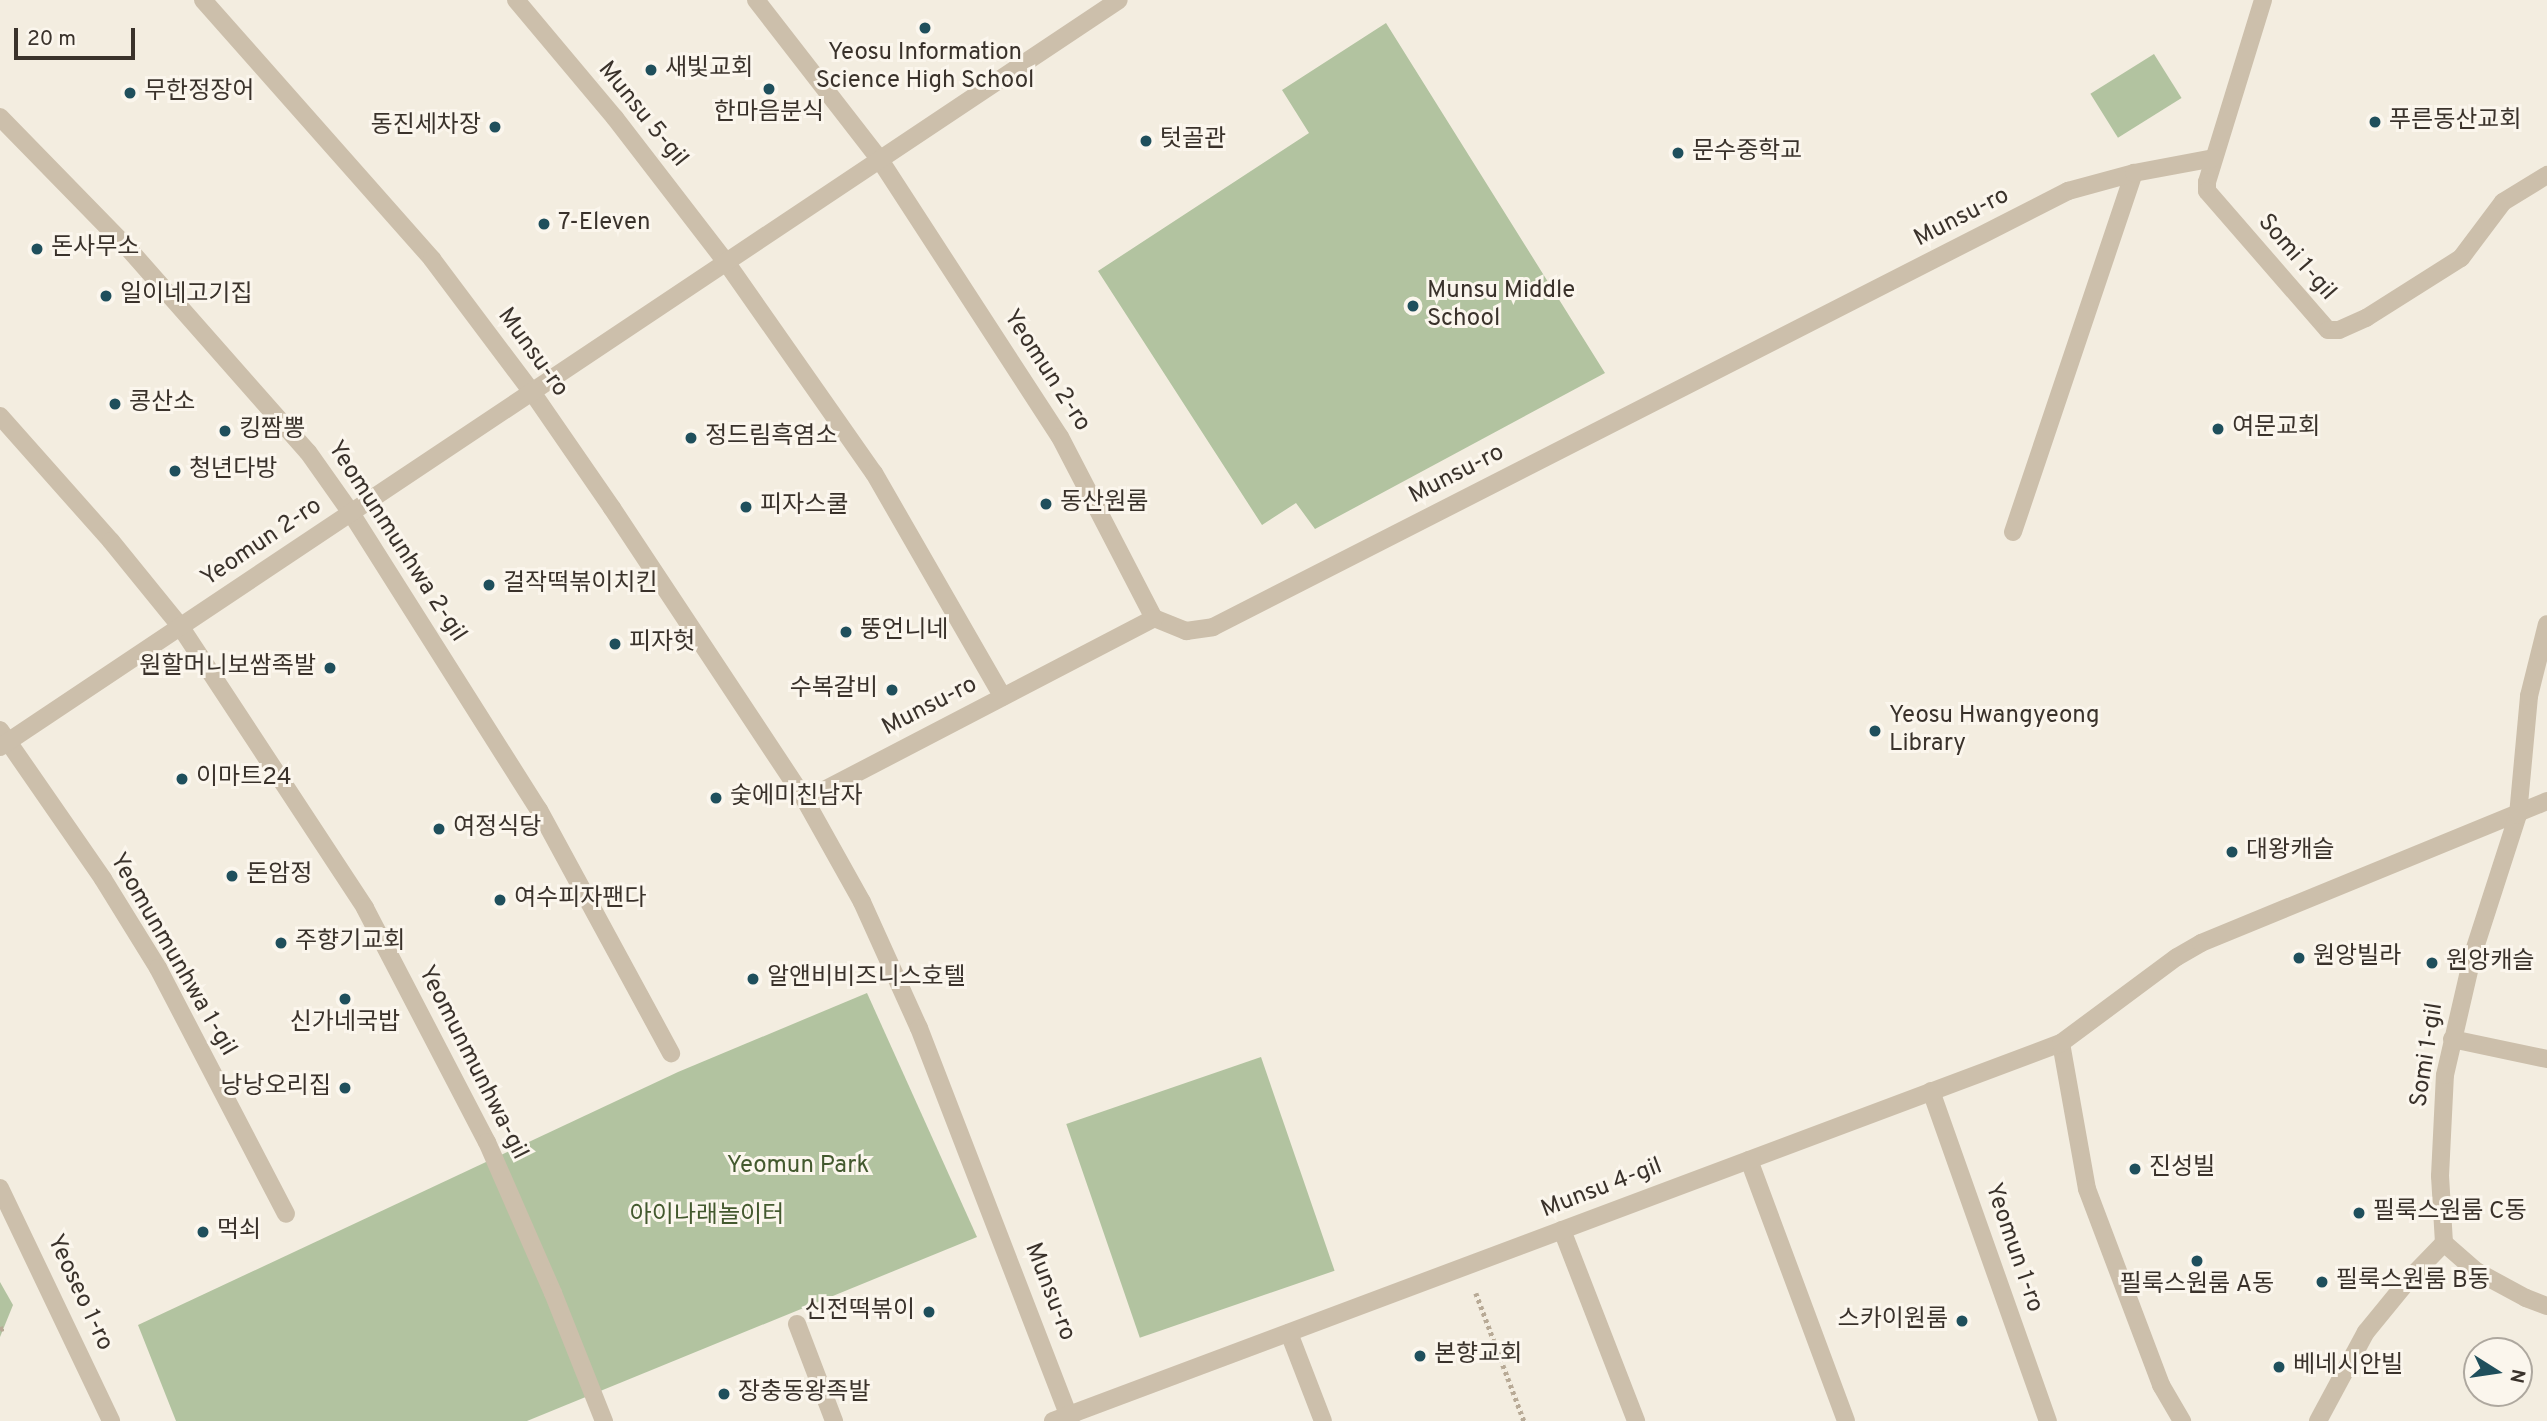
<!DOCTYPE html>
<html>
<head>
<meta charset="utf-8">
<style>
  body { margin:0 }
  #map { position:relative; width:2547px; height:1421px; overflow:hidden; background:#f3ede0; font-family:Overpass,"Noto Sans KR",sans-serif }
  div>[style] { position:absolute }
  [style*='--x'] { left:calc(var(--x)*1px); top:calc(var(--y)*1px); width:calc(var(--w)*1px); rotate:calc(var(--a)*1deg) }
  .green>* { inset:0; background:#b2c3a0; transform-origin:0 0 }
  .path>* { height:4.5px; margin-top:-2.25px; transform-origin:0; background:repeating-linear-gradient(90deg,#b8aa96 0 3.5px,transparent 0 7px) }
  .minor>* { height:18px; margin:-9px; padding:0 9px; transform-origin:9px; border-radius:9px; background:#ccbfab }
  .dots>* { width:19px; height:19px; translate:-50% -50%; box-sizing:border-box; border:4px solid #fbf6ed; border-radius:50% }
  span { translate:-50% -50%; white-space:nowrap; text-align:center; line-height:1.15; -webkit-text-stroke:6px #fbf6ed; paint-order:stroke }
  .poi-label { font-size:24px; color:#3a322b }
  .left { translate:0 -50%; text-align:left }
  .right { translate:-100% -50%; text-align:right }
  .street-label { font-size:24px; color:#3a322b }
  .park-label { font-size:24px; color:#43592e }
  .north { position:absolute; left:2463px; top:1337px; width:70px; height:70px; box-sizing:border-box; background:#fbf6ed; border:2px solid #aea89f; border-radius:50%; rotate:102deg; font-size:19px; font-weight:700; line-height:28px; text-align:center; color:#3a322b }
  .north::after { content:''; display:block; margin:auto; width:24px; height:32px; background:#1f4f5c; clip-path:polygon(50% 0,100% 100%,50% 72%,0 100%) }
  .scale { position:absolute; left:14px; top:28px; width:121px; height:32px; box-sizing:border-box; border:4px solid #3a322b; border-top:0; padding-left:9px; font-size:21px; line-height:24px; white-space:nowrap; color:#3a322b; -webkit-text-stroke:5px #fbf6ed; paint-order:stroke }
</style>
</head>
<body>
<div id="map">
  <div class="green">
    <i style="clip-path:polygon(1386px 23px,1605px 373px,1315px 529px,1296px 503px,1262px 525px,1098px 271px,1309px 133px,1282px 90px)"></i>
    <i style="left:2154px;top:54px;width:52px;height:75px;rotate:58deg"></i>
    <i style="clip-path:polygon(867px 993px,977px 1237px,527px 1421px,176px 1421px,138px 1325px,678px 1072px)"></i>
    <i style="left:1261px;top:1057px;width:226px;height:206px;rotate:71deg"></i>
    <i style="clip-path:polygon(0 1282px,13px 1305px,0 1337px)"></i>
  </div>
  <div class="path">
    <i style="--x:1476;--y:1293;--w:137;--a:69.4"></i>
    <i style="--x:0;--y:1329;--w:4;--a:-14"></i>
  </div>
  <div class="minor">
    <i style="--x:203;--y:0;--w:346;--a:48.5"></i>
    <i style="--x:432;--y:259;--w:166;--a:53.1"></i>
    <i style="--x:532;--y:392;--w:141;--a:55.4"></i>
    <i style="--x:612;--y:508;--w:350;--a:56.5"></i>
    <i style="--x:805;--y:800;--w:117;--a:60.8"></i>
    <i style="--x:862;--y:902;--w:138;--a:65.7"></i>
    <i style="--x:919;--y:1028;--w:421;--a:68.9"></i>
    <i style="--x:516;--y:0;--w:154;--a:50"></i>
    <i style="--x:615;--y:118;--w:182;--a:52.4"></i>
    <i style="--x:726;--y:262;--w:258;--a:55"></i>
    <i style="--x:874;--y:473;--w:258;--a:60.1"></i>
    <i style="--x:756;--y:0;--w:202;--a:52.2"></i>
    <i style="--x:880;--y:160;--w:330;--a:57"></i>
    <i style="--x:1060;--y:437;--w:204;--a:62.6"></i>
    <i style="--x:2263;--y:0;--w:190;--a:107.1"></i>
    <i style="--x:2207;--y:182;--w:9;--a:90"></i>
    <i style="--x:2207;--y:191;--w:184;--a:49"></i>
    <i style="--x:2328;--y:330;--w:11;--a:0"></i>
    <i style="--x:2339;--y:330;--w:30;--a:-24"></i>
    <i style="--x:2366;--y:318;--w:112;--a:-32.3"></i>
    <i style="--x:2461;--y:258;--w:70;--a:-53.1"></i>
    <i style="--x:2503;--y:202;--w:52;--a:-31.5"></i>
    <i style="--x:0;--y:117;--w:182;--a:45.7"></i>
    <i style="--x:127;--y:247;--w:273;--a:48.6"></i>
    <i style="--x:308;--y:452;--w:75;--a:54.8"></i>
    <i style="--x:351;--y:513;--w:352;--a:57.7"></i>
    <i style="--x:539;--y:810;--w:277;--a:61.5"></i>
    <i style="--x:0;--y:416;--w:167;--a:48.4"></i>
    <i style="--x:111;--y:541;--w:109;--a:50.9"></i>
    <i style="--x:180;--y:626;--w:337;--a:56.7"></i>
    <i style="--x:365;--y:908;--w:264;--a:62.5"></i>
    <i style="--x:487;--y:1142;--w:165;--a:66.4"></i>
    <i style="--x:553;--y:1293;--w:138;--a:68.3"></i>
    <i style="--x:2013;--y:532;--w:379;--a:-71.4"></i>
    <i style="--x:1154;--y:618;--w:35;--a:22"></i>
    <i style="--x:1186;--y:631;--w:27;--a:-8"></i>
    <i style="--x:1213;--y:627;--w:960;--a:-27.02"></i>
    <i style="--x:2068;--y:191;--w:68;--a:-15.3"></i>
    <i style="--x:2134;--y:173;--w:81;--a:-10.6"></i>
    <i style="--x:0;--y:730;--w:181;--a:55.3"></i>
    <i style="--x:103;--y:879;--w:105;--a:58.3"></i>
    <i style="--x:158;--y:968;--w:277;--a:62.5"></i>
    <i style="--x:0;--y:747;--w:1345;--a:-33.73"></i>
    <i style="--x:805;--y:800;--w:394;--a:-27.5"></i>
    <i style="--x:2452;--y:1039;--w:97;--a:11.9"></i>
    <i style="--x:2061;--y:1043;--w:148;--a:79.9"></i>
    <i style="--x:2087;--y:1189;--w:210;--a:69.3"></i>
    <i style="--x:2161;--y:1385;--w:42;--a:59.7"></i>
    <i style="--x:1931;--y:1091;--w:350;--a:70.5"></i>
    <i style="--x:1749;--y:1160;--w:278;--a:69.6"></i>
    <i style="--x:0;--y:1188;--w:258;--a:64.5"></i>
    <i style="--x:1562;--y:1230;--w:205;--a:68.8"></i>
    <i style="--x:2444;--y:1243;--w:43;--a:41.2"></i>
    <i style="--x:2476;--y:1271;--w:57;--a:28.4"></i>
    <i style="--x:2526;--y:1298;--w:22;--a:21"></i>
    <i style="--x:797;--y:1324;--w:104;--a:69.1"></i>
    <i style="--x:1289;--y:1333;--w:94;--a:68.9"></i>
    <i style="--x:1053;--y:1421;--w:1077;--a:-20.56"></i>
    <i style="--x:2061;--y:1043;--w:144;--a:-36.6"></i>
    <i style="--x:2177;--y:957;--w:28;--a:-30"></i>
    <i style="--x:2201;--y:943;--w:374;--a:-22.3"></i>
    <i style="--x:2318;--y:1421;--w:101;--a:-61.7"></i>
    <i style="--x:2366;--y:1332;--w:71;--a:-50.7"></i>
    <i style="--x:2411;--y:1277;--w:47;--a:-45.9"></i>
    <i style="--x:2444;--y:1243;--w:67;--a:-93.4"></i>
    <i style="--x:2440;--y:1176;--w:101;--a:-87.2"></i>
    <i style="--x:2445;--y:1075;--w:124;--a:-77"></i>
    <i style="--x:2473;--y:954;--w:146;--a:-72.1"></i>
    <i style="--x:2518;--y:815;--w:120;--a:-84.7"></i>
    <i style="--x:2529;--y:696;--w:74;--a:-76"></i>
  </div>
  <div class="dots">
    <i style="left:925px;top:28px;background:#1f4f5c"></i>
    <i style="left:651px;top:70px;background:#1f4f5c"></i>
    <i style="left:769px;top:89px;background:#1f4f5c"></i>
    <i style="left:130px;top:93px;background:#1f4f5c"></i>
    <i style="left:2375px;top:122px;background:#1f4f5c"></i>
    <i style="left:495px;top:127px;background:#1f4f5c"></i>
    <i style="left:1146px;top:141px;background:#1f4f5c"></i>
    <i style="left:1678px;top:153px;background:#1f4f5c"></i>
    <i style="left:544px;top:224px;background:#1f4f5c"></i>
    <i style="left:37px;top:249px;background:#1f4f5c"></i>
    <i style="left:106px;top:296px;background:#1f4f5c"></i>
    <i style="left:1413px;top:306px;background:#1f4f5c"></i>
    <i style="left:115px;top:404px;background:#1f4f5c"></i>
    <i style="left:2218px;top:429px;background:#1f4f5c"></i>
    <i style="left:225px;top:431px;background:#1f4f5c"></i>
    <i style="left:691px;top:438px;background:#1f4f5c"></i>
    <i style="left:175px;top:471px;background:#1f4f5c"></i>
    <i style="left:1046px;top:504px;background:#1f4f5c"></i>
    <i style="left:746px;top:507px;background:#1f4f5c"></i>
    <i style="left:489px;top:585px;background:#1f4f5c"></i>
    <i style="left:846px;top:632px;background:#1f4f5c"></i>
    <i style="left:615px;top:644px;background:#1f4f5c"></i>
    <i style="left:330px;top:668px;background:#1f4f5c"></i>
    <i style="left:892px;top:690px;background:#1f4f5c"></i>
    <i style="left:1875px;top:731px;background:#1f4f5c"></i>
    <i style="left:182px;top:779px;background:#1f4f5c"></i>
    <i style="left:716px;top:798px;background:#1f4f5c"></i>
    <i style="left:439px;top:829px;background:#1f4f5c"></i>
    <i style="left:2232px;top:852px;background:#1f4f5c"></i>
    <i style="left:232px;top:876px;background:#1f4f5c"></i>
    <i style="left:500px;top:900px;background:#1f4f5c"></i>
    <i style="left:281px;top:943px;background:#1f4f5c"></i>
    <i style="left:2299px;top:958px;background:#1f4f5c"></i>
    <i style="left:2432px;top:963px;background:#1f4f5c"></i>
    <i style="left:753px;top:979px;background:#1f4f5c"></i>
    <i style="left:345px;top:999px;background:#1f4f5c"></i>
    <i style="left:345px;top:1088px;background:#1f4f5c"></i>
    <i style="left:2135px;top:1169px;background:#1f4f5c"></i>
    <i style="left:2359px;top:1213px;background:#1f4f5c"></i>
    <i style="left:203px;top:1232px;background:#1f4f5c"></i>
    <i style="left:2197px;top:1261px;background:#1f4f5c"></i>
    <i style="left:2322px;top:1282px;background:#1f4f5c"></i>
    <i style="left:929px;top:1312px;background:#1f4f5c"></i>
    <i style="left:1962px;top:1321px;background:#1f4f5c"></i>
    <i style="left:1420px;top:1356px;background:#1f4f5c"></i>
    <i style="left:2279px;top:1367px;background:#1f4f5c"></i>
    <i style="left:724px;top:1394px;background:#1f4f5c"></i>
  </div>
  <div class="poi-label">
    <span style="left:925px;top:68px">Yeosu Information<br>Science High School</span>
    <span class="left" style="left:665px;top:70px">새빛교회</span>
    <span class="left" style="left:144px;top:93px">무한정장어</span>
    <span style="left:769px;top:114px">한마음분식</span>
    <span class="left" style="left:2389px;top:122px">푸른동산교회</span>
    <span class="right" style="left:481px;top:127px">동진세차장</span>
    <span class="left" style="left:1160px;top:141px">텃골관</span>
    <span class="left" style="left:1692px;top:153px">문수중학교</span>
    <span class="left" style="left:558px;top:224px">7-Eleven</span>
    <span class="left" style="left:51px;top:249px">돈사무소</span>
    <span class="left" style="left:1427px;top:306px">Munsu Middle<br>School</span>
    <span class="left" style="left:120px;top:296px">일이네고기집</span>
    <span class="left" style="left:129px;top:404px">콩산소</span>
    <span class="left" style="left:2232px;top:429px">여문교회</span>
    <span class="left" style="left:239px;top:431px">킹짬뽕</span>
    <span class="left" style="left:705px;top:438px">정드림흑염소</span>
    <span class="left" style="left:189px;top:471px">청년다방</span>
    <span class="left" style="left:1060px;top:504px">동산원룸</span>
    <span class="left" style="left:760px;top:507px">피자스쿨</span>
    <span class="left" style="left:503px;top:585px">걸작떡볶이치킨</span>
    <span class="left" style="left:860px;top:632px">뚱언니네</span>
    <span class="left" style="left:629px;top:644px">피자헛</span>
    <span class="right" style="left:316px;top:668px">원할머니보쌈족발</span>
    <span class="right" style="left:878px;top:690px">수복갈비</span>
    <span class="left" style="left:1889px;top:731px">Yeosu Hwangyeong<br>Library</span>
    <span class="left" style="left:196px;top:779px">이마트24</span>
    <span class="left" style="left:730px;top:798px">숯에미친남자</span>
    <span class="left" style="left:453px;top:829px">여정식당</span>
    <span class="left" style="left:2246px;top:852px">대왕캐슬</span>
    <span class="left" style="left:246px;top:876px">돈암정</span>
    <span class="left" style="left:514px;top:900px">여수피자팬다</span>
    <span class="left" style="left:295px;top:943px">주향기교회</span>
    <span class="left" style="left:2313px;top:958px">원앙빌라</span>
    <span class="left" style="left:2446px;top:963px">원앙캐슬</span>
    <span class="left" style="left:767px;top:979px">알앤비비즈니스호텔</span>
    <span style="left:345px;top:1024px">신가네국밥</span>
    <span class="right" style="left:331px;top:1088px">낭낭오리집</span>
    <span class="left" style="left:2149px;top:1169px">진성빌</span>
    <span class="left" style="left:2373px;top:1213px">필룩스원룸 C동</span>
    <span class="left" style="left:217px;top:1232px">먹쇠</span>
    <span class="left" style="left:2336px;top:1282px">필룩스원룸 B동</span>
    <span style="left:2197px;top:1286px">필룩스원룸 A동</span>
    <span class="right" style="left:915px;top:1312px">신전떡볶이</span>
    <span class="right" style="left:1948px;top:1321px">스카이원룸</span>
    <span class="left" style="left:1434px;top:1356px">본향교회</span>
    <span class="left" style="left:2293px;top:1367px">베네시안빌</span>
    <span class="left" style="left:738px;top:1394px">장충동왕족발</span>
  </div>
  <div class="street-label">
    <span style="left:642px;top:115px;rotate:51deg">Munsu 5-gil</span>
    <span style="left:1962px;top:218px;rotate:-27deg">Munsu-ro</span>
    <span style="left:2296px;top:258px;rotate:49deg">Somi 1-gil</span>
    <span style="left:532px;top:353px;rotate:54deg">Munsu-ro</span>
    <span style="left:1046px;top:371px;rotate:57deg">Yeomun 2-ro</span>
    <span style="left:1457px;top:475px;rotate:-27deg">Munsu-ro</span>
    <span style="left:396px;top:542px;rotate:57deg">Yeomunmunhwa 2-gil</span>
    <span style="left:262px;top:543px;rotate:-34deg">Yeomun 2-ro</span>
    <span style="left:930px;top:707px;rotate:-27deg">Munsu-ro</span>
    <span style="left:172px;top:955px;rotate:60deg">Yeomunmunhwa 1-gil</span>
    <span style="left:2428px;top:1055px;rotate:-81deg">Somi 1-gil</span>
    <span style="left:472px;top:1063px;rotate:63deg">Yeomunmunhwa-gil</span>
    <span style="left:1602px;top:1189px;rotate:-21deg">Munsu 4-gil</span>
    <span style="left:2013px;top:1248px;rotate:71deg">Yeomun 1-ro</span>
    <span style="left:1049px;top:1292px;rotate:69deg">Munsu-ro</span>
    <span style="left:79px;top:1293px;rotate:65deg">Yeoseo 1-ro</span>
  </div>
  <div class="park-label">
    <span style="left:798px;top:1167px">Yeomun Park</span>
    <span style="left:707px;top:1217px">아이나래놀이터</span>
  </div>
  <div class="north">N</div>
  <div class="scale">20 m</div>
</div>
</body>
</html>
